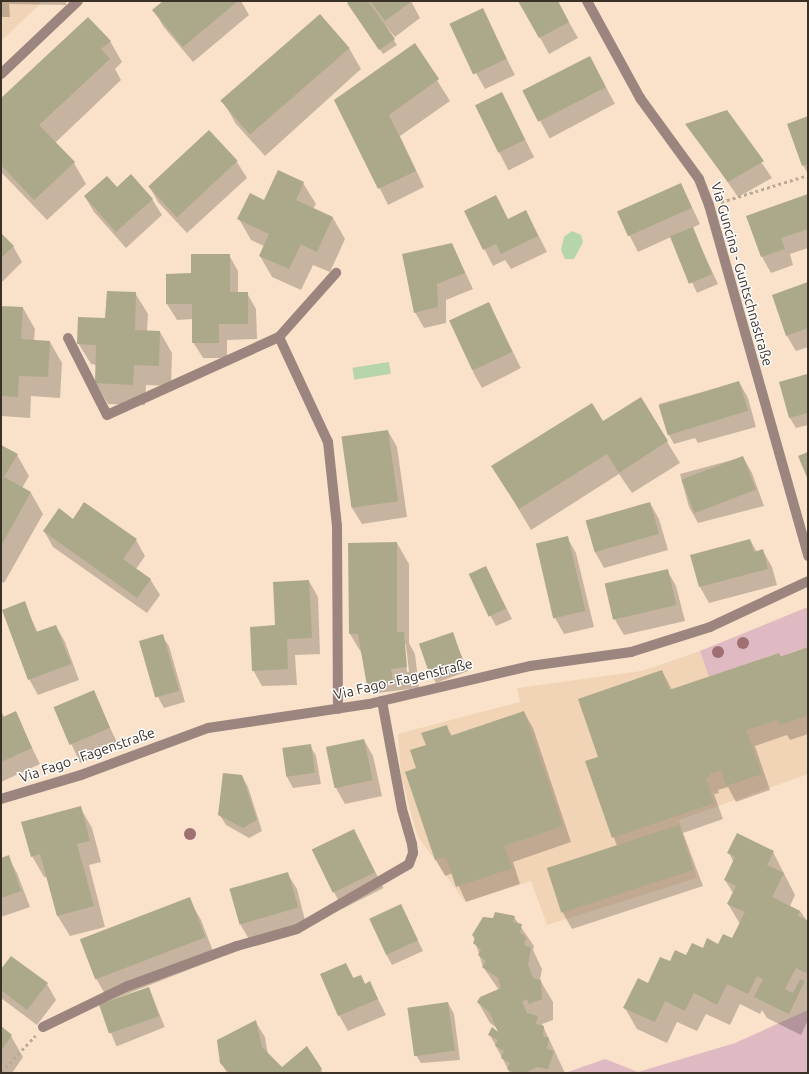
<!DOCTYPE html>
<html>
<head>
<meta charset="utf-8">
<style>
  body { margin:0 }
  #map { position:relative; width:809px; height:1074px; overflow:hidden; background:#f9e2c9; font-family:Ubuntu,sans-serif }
  div>[style] { position:absolute }
  [style*='--x'] { left:calc(var(--x)*1px); top:calc(var(--y)*1px); width:calc(var(--w)*1px); rotate:calc(var(--a)*1deg) }
  .built>* { inset:0; background:#f0d4b5 }
  .green>* { inset:0; background:#e0bac2 }
  .water>* { inset:0; background:#b6d5a9; transform-origin:0 0 }
  .shadow>* { inset:0; background:#0003; transform-origin:0 0 }
  .building>* { inset:0; background:#aba98a; transform-origin:0 0 }
  .path>* { height:2.5px; margin-top:-1.25px; transform-origin:0; background:repeating-linear-gradient(90deg,#bdaa96 0 3px,transparent 0 6px) }
  .minor>* { height:10px; margin:-5px; padding:0 5px; transform-origin:5px; border-radius:5px; background:#9d857f }
  .trees>* { width:12px; height:12px; margin:-6px; border-radius:50%; background:#9f7072 }
  span { translate:-50% -50%; white-space:nowrap; text-align:center; line-height:1.15; -webkit-text-stroke:3px #fff; paint-order:stroke }
  .street-label { font-size:14px; color:#393026 }
  .frame { position:absolute; inset:0; border:2px solid #393026; pointer-events:none }
</style>
</head>
<body>
<div id="map">
  <div class="built">
    <i style="clip-path:polygon(1px 1px,43px 1px,1px 41px)"></i>
    <i style="clip-path:polygon(808px 607px,808px 774px,679px 820px,697px 878px,547px 925px,531px 881px,465px 902px,417px 835px,401px 775px,398px 734px,520px 702px,517px 688px,642px 671px,700px 651px)"></i>
  </div>
  <div class="green">
    <i style="clip-path:polygon(808px 607px,808px 647px,781px 657px,779px 653px,709px 677px,700px 651px)"></i>
    <i style="clip-path:polygon(808px 1010px,808px 1073px,565px 1073px,605px 1059px,638px 1072px,735px 1043px)"></i>
  </div>
  <div class="water">
    <i style="clip-path:polygon(572px 231px,581px 235px,583px 242px,574px 259px,565px 259px,561px 250px,564px 237px)"></i>
    <i style="left:389px;top:362px;width:12px;height:37px;rotate:81deg"></i>
  </div>
  <div class="shadow">
    <i style="clip-path:polygon(1px 1px,66px 1px,66px 5px,9px 4px,10px 17px,1px 17px)"></i>
    <i style="clip-path:polygon(165px 1px,241px 1px,249px 15px,193px 62px,163px 26px,154px 10px)"></i>
    <i style="clip-path:polygon(352px 1px,411px 1px,420px 18px,395px 37px,379px 18px,397px 45px,383px 54px,351px 8px)"></i>
    <i style="clip-path:polygon(520px 1px,557px 1px,578px 38px,549px 54px)"></i>
    <i style="clip-path:polygon(482px 10px,515px 75px,485px 89px,476px 73px)"></i>
    <i style="clip-path:polygon(110px 41px,122px 62px,115px 69px,121px 80px,55px 143px,74px 163px,86px 184px,47px 220px,1px 172px,1px 99px)"></i>
    <i style="clip-path:polygon(415px 45px,450px 101px,400px 136px,424px 187px,388px 205px,336px 100px)"></i>
    <i style="clip-path:polygon(349px 48px,361px 69px,265px 156px,236px 124px,224px 103px)"></i>
    <i style="left:590px;top:57px;width:53px;height:74px;rotate:62deg"></i>
    <i style="left:502px;top:94px;width:71px;height:29px;rotate:63deg"></i>
    <i style="clip-path:polygon(727px 112px,772px 178px,738px 197px,687px 124px)"></i>
    <i style="clip-path:polygon(808px 117px,808px 174px,803px 165px)"></i>
    <i style="clip-path:polygon(209px 131px,237px 162px,247px 178px,187px 233px,158px 202px,149px 186px)"></i>
    <i style="clip-path:polygon(303px 183px,316px 204px,313px 209px,333px 218px,345px 239px,330px 272px,313px 265px,301px 290px,272px 277px,260px 256px,264px 246px,251px 240px,239px 219px,265px 201px)"></i>
    <i style="clip-path:polygon(681px 184px,700px 224px,692px 228px,718px 284px,697px 293px,671px 237px,638px 252px,618px 213px)"></i>
    <i style="clip-path:polygon(117px 188px,152px 199px,162px 215px,126px 248px,94px 212px,85px 197px)"></i>
    <i style="clip-path:polygon(808px 195px,808px 248px,790px 254px,793px 265px,771px 273px,762px 257px,748px 216px)"></i>
    <i style="clip-path:polygon(496px 197px,508px 220px,526px 211px,547px 252px,511px 269px,505px 260px,493px 266px,465px 211px)"></i>
    <i style="clip-path:polygon(1px 235px,13px 246px,22px 262px,1px 283px)"></i>
    <i style="clip-path:polygon(452px 244px,473px 289px,446px 300px,446px 323px,424px 328px,415px 312px)"></i>
    <i style="clip-path:polygon(229px 255px,238px 271px,238px 293px,247px 293px,256px 309px,257px 339px,227px 340px,227px 358px,203px 358px,193px 342px,193px 319px,177px 320px,167px 304px,192px 274px)"></i>
    <i style="clip-path:polygon(808px 284px,808px 347px,796px 351px,787px 336px)"></i>
    <i style="clip-path:polygon(135px 293px,148px 314px,147px 331px,160px 332px,172px 353px,171px 386px,146px 385px,145px 405px,108px 404px,96px 383px,97px 365px,91px 364px,78px 343px)"></i>
    <i style="clip-path:polygon(489px 304px,521px 368px,482px 388px,473px 372px)"></i>
    <i style="clip-path:polygon(1px 307px,23px 308px,35px 329px,34px 341px,50px 342px,62px 363px,60px 398px,31px 396px,30px 418px,1px 416px)"></i>
    <i style="clip-path:polygon(807px 375px,808px 425px,796px 428px,790px 418px)"></i>
    <i style="clip-path:polygon(739px 382px,748px 398px,756px 427px,698px 443px,695px 438px,674px 444px,668px 433px,659px 404px)"></i>
    <i style="clip-path:polygon(641px 399px,680px 463px,632px 493px,619px 474px,531px 530px,493px 467px,603px 423px)"></i>
    <i style="clip-path:polygon(388px 431px,397px 447px,407px 517px,362px 524px,352px 508px)"></i>
    <i style="clip-path:polygon(1px 446px,17px 455px,29px 476px,22px 488px,31px 493px,43px 514px,4px 583px,1px 581px)"></i>
    <i style="clip-path:polygon(743px 457px,752px 473px,764px 506px,698px 523px,689px 507px,680px 474px)"></i>
    <i style="clip-path:polygon(650px 503px,659px 519px,668px 550px,604px 568px,595px 552px)"></i>
    <i style="clip-path:polygon(73px 520px,136px 540px,145px 556px,136px 569px,150px 579px,160px 595px,147px 613px,53px 547px,44px 531px)"></i>
    <i style="clip-path:polygon(567px 537px,576px 553px,594px 627px,564px 634px,555px 618px)"></i>
    <i style="clip-path:polygon(750px 540px,757px 552px,763px 551px,772px 567px,777px 585px,709px 603px,700px 587px)"></i>
    <i style="clip-path:polygon(evenodd,397px 543px,409px 564px,409px 643px,415px 654px,419px 688px,377px 693px,376px 690px,371px 691px,368px 686px,362px 654px,350px 634px,397px 543px,404px 643px,406px 645px,409px 672px,407px 672px,404px 643px)"></i>
    <i style="clip-path:polygon(486px 567px,512px 619px,496px 626px,490px 615px)"></i>
    <i style="clip-path:polygon(667px 570px,676px 586px,685px 621px,624px 635px,615px 620px)"></i>
    <i style="clip-path:polygon(309px 581px,318px 597px,320px 654px,295px 655px,297px 685px,262px 686px,253px 670px,276px 626px)"></i>
    <i style="clip-path:polygon(24px 603px,38px 633px,56px 626px,65px 642px,79px 680px,38px 695px,29px 679px)"></i>
    <i style="clip-path:polygon(452px 633px,468px 671px,436px 683px,430px 672px)"></i>
    <i style="clip-path:polygon(162px 636px,169px 646px,185px 702px,164px 708px,158px 697px)"></i>
    <i style="clip-path:polygon(808px 648px,808px 734px,790px 740px,787px 735px,755px 746px,770px 790px,736px 802px,728px 787px,718px 790px,719px 793px,714px 794px,723px 819px,683px 833px,703px 886px,572px 929px,563px 913px,617px 846px,586px 761px,599px 757px,662px 671px,672px 690px)"></i>
    <i style="left:93px;top:691px;width:60px;height:42px;rotate:65deg"></i>
    <i style="clip-path:polygon(1px 710px,4px 717px,15px 713px,40px 764px,1px 782px)"></i>
    <i style="clip-path:polygon(524px 712px,533px 728px,571px 842px,513px 862px,520px 884px,466px 902px,453px 873px,445px 876px,436px 860px,406px 772px,417px 769px,427px 746px,446px 726px,452px 736px)"></i>
    <i style="clip-path:polygon(364px 740px,373px 756px,382px 796px,345px 804px,336px 788px,327px 748px)"></i>
    <i style="clip-path:polygon(310px 745px,316px 756px,321px 784px,293px 788px,287px 777px)"></i>
    <i style="clip-path:polygon(242px 776px,248px 787px,262px 831px,249px 838px,226px 825px,219px 814px)"></i>
    <i style="clip-path:polygon(80px 807px,92px 828px,101px 862px,89px 865px,105px 927px,70px 936px,57px 915px,47px 877px,44px 877px,32px 856px)"></i>
    <i style="left:354px;top:830px;width:65px;height:46px;rotate:63deg"></i>
    <i style="clip-path:polygon(773px 852px,795px 895px,790px 906px,800px 911px,808px 922px,808px 1020px,801px 1035px,767px 1018px,762px 1010px,760px 1014px,740px 1004px,730px 1025px,706px 1014px,697px 1031px,677px 1022px,667px 1043px,637px 1029px,625px 1008px,670px 963px,732px 940px,740px 924px,728px 904px,733px 893px,725px 880px,734px 863px,729px 853px)"></i>
    <i style="clip-path:polygon(8px 857px,17px 873px,30px 907px,1px 917px,1px 859px)"></i>
    <i style="clip-path:polygon(287px 873px,297px 889px,306px 924px,249px 939px,240px 924px)"></i>
    <i style="clip-path:polygon(189px 899px,201px 920px,216px 959px,109px 1001px,97px 980px,81px 941px)"></i>
    <i style="clip-path:polygon(406px 915px,423px 951px,392px 965px,386px 954px)"></i>
    <i style="clip-path:polygon(514px 917px,534px 946px,533px 950px,542px 969px,540px 980px,553px 1002px,553px 1020px,542px 1024px,565px 1073px,510px 1073px,490px 1035px,501px 1036px,499px 1030px,490px 1023px,478px 1002px,499px 990px,483px 967px,473px 935px,494px 919px)"></i>
    <i style="clip-path:polygon(346px 964px,354px 979px,360px 976px,365px 984px,370px 983px,386px 1015px,348px 1031px,339px 1015px)"></i>
    <i style="clip-path:polygon(1px 971px,47px 984px,56px 1000px,37px 1025px,1px 998px)"></i>
    <i style="left:149px;top:988px;width:42px;height:52px;rotate:68deg"></i>
    <i style="clip-path:polygon(448px 1003px,454px 1014px,460px 1060px,421px 1063px,414px 1052px)"></i>
    <i style="clip-path:polygon(255px 1021px,265px 1037px,268px 1055px,282px 1068px,307px 1048px,323px 1073px,227px 1073px,221px 1063px)"></i>
    <i style="clip-path:polygon(1px 1028px,11px 1036px,23px 1057px,12px 1073px,1px 1073px)"></i>
  </div>
  <div class="building">
    <i style="clip-path:polygon(163px 1px,238px 1px,183px 47px,152px 10px)"></i>
    <i style="clip-path:polygon(350px 1px,368px 1px,395px 39px,379px 50px,347px 3px)"></i>
    <i style="clip-path:polygon(370px 1px,412px 1px,385px 21px)"></i>
    <i style="clip-path:polygon(518px 1px,558px 1px,569px 22px,539px 38px)"></i>
    <i style="left:483px;top:8px;width:56px;height:37px;rotate:65deg"></i>
    <i style="left:320px;top:14px;width:45px;height:132px;rotate:49deg"></i>
    <i style="clip-path:polygon(88px 17px,111px 41px,101px 49px,110px 59px,39px 125px,75px 162px,34px 200px,1px 165px,1px 98px)"></i>
    <i style="clip-path:polygon(415px 43px,439px 79px,389px 115px,416px 171px,378px 189px,334px 100px)"></i>
    <i style="left:590px;top:56px;width:35px;height:76px;rotate:63deg"></i>
    <i style="left:502px;top:92px;width:53px;height:30px;rotate:64deg"></i>
    <i style="clip-path:polygon(727px 110px,764px 161px,728px 182px,685px 124px)"></i>
    <i style="clip-path:polygon(808px 116px,808px 164px,802px 166px,787px 124px)"></i>
    <i style="left:209px;top:130px;width:42px;height:83px;rotate:47deg"></i>
    <i style="clip-path:polygon(278px 170px,304px 182px,296px 200px,333px 217px,317px 252px,301px 244px,289px 269px,259px 256px,269px 234px,237px 219px,250px 193px,264px 200px)"></i>
    <i style="clip-path:polygon(131px 174px,153px 199px,116px 232px,84px 196px,107px 176px,117px 187px)"></i>
    <i style="left:681px;top:183px;width:27px;height:70px;rotate:66deg"></i>
    <i style="clip-path:polygon(808px 194px,808px 229px,781px 238px,785px 249px,761px 257px,746px 216px)"></i>
    <i style="clip-path:polygon(496px 195px,508px 219px,526px 210px,538px 236px,501px 254px,496px 244px,483px 250px,464px 211px)"></i>
    <i style="left:693px;top:227px;width:51px;height:25px;rotate:68deg"></i>
    <i style="clip-path:polygon(1px 233px,14px 246px,1px 258px)"></i>
    <i style="clip-path:polygon(452px 243px,465px 273px,437px 284px,438px 307px,414px 313px,402px 254px)"></i>
    <i style="clip-path:polygon(191px 254px,230px 254px,230px 292px,248px 292px,248px 324px,219px 324px,219px 343px,192px 343px,192px 304px,166px 304px,166px 274px,191px 273px)"></i>
    <i style="clip-path:polygon(808px 282px,808px 328px,786px 336px,772px 295px)"></i>
    <i style="clip-path:polygon(107px 291px,136px 292px,135px 330px,160px 331px,159px 366px,134px 365px,133px 385px,95px 383px,96px 345px,77px 344px,78px 317px,105px 318px)"></i>
    <i style="left:489px;top:302px;width:55px;height:44px;rotate:65deg"></i>
    <i style="clip-path:polygon(1px 306px,23px 307px,21px 339px,50px 341px,48px 377px,19px 376px,18px 397px,1px 396px)"></i>
    <i style="clip-path:polygon(807px 374px,808px 413px,789px 418px,779px 382px)"></i>
    <i style="left:739px;top:381px;width:31px;height:84px;rotate:73deg"></i>
    <i style="clip-path:polygon(641px 397px,668px 441px,619px 473px,607px 454px,519px 509px,491px 466px,592px 403px,603px 421px)"></i>
    <i style="left:388px;top:430px;width:72px;height:47px;rotate:82deg"></i>
    <i style="clip-path:polygon(1px 445px,18px 454px,4px 477px,31px 492px,1px 546px)"></i>
    <i style="clip-path:polygon(808px 452px,808px 480px,798px 456px)"></i>
    <i style="left:743px;top:456px;width:36px;height:66px;rotate:69deg"></i>
    <i style="clip-path:polygon(84px 502px,137px 539px,123px 559px,151px 579px,137px 598px,43px 531px,59px 508px,73px 519px)"></i>
    <i style="left:650px;top:502px;width:33px;height:67px;rotate:74deg"></i>
    <i style="left:568px;top:536px;width:77px;height:33px;rotate:77deg"></i>
    <i style="clip-path:polygon(750px 539px,754px 552px,763px 549px,768px 569px,699px 587px,690px 555px)"></i>
    <i style="clip-path:polygon(397px 542px,397px 632px,404px 632px,407px 667px,391px 669px,393px 682px,367px 686px,358px 634px,349px 634px,348px 543px)"></i>
    <i style="left:486px;top:566px;width:47px;height:19px;rotate:65deg"></i>
    <i style="left:668px;top:569px;width:37px;height:65px;rotate:77deg"></i>
    <i style="clip-path:polygon(309px 580px,312px 638px,287px 639px,288px 669px,252px 671px,250px 627px,275px 625px,273px 582px)"></i>
    <i style="clip-path:polygon(25px 601px,36px 632px,56px 625px,71px 664px,28px 680px,2px 610px)"></i>
    <i style="left:453px;top:632px;width:31px;height:36px;rotate:71deg"></i>
    <i style="left:163px;top:634px;width:59px;height:25px;rotate:74deg"></i>
    <i style="clip-path:polygon(808px 647px,808px 715px,780px 725px,778px 720px,746px 730px,762px 774px,726px 786px,721px 770px,710px 774px,710px 777px,706px 778px,714px 803px,612px 838px,585px 761px,598px 757px,578px 699px,662px 670px,669px 690px,779px 653px,781px 657px)"></i>
    <i style="left:94px;top:690px;width:41px;height:44px;rotate:67deg"></i>
    <i style="clip-path:polygon(16px 711px,32px 748px,1px 762px,1px 713px,3px 717px)"></i>
    <i style="clip-path:polygon(524px 711px,563px 826px,504px 846px,512px 868px,456px 887px,446px 857px,435px 860px,405px 772px,416px 768px,410px 750px,426px 745px,421px 733px,447px 725px,450px 736px)"></i>
    <i style="left:364px;top:739px;width:42px;height:39px;rotate:78deg"></i>
    <i style="left:311px;top:744px;width:29px;height:29px;rotate:82deg"></i>
    <i style="clip-path:polygon(223px 773px,242px 775px,257px 820px,243px 828px,218px 815px)"></i>
    <i style="clip-path:polygon(81px 806px,90px 841px,77px 844px,94px 906px,57px 916px,40px 854px,31px 857px,21px 822px)"></i>
    <i style="left:679px;top:825px;width:47px;height:139px;rotate:72deg"></i>
    <i style="left:354px;top:829px;width:48px;height:47px;rotate:64deg"></i>
    <i style="clip-path:polygon(737px 833px,774px 851px,767px 865px,784px 873px,772px 897px,800px 911px,798px 916px,808px 921px,808px 969px,806px 973px,796px 968px,785px 989px,793px 993px,800px 979px,805px 981px,789px 1014px,754px 997px,763px 979px,757px 976px,748px 994px,727px 984px,717px 1005px,694px 993px,685px 1011px,665px 1001px,655px 1022px,623px 1008px,638px 978px,648px 983px,660px 957px,670px 961px,675px 950px,686px 955px,692px 943px,703px 948px,707px 938px,718px 944px,723px 934px,732px 938px,745px 912px,727px 904px,736px 886px,724px 880px,735px 857px,727px 853px)"></i>
    <i style="clip-path:polygon(9px 855px,21px 891px,1px 898px,1px 858px)"></i>
    <i style="left:288px;top:872px;width:37px;height:61px;rotate:74deg"></i>
    <i style="left:190px;top:897px;width:43px;height:118px;rotate:69deg"></i>
    <i style="left:401px;top:904px;width:40px;height:35px;rotate:65deg"></i>
    <i style="clip-path:polygon(495px 912px,515px 916px,513px 922px,522px 924px,520px 933px,526px 937px,524px 945px,531px 948px,528px 965px,533px 978px,541px 980px,542px 999px,529px 1004px,527px 999px,522px 1002px,527px 1013px,538px 1016px,536px 1024px,544px 1026px,543px 1036px,549px 1038px,547px 1049px,554px 1051px,548px 1069px,536px 1067px,526px 1073px,515px 1073px,507px 1069px,510px 1063px,501px 1058px,504px 1051px,495px 1046px,498px 1040px,488px 1035px,492px 1027px,498px 1032px,490px 1013px,477px 1002px,480px 997px,501px 988px,498px 978px,482px 967px,486px 961px,478px 955px,481px 950px,473px 943px,475px 938px,472px 935px,483px 917px,493px 918px)"></i>
    <i style="clip-path:polygon(11px 956px,48px 983px,27px 1010px,1px 990px,1px 969px)"></i>
    <i style="clip-path:polygon(346px 963px,353px 978px,361px 975px,365px 984px,370px 981px,378px 999px,338px 1016px,320px 974px)"></i>
    <i style="left:149px;top:987px;width:31px;height:53px;rotate:71deg"></i>
    <i style="left:448px;top:1002px;width:49px;height:41px;rotate:82deg"></i>
    <i style="clip-path:polygon(256px 1020px,262px 1047px,282px 1067px,307px 1046px,322px 1069px,318px 1073px,230px 1073px,220px 1063px,217px 1040px)"></i>
    <i style="clip-path:polygon(1px 1026px,12px 1035px,1px 1051px)"></i>
  </div>
  <div class="path">
    <i style="--x:721;--y:202;--w:91;--a:-17.2"></i>
    <i style="--x:1;--y:1072;--w:50;--a:-46.6"></i>
  </div>
  <div class="minor">
    <i style="--x:587;--y:1;--w:111;--a:61.3"></i>
    <i style="--x:640;--y:98;--w:100;--a:53.9"></i>
    <i style="--x:699;--y:179;--w:28;--a:69"></i>
    <i style="--x:709;--y:205;--w:365;--a:74.2"></i>
    <i style="--x:1;--y:74;--w:106;--a:-43.5"></i>
    <i style="--x:279;--y:337;--w:116;--a:65"></i>
    <i style="--x:328;--y:442;--w:84;--a:83.9"></i>
    <i style="--x:337;--y:526;--w:183;--a:89.7"></i>
    <i style="--x:68;--y:338;--w:86;--a:63.1"></i>
    <i style="--x:107;--y:415;--w:189;--a:-24.4"></i>
    <i style="--x:279;--y:337;--w:86;--a:-48.3"></i>
    <i style="--x:1;--y:799;--w:84;--a:-16.7"></i>
    <i style="--x:81;--y:775;--w:135;--a:-20.3"></i>
    <i style="--x:208;--y:728;--w:163;--a:-8.5"></i>
    <i style="--x:369;--y:704;--w:165;--a:-13.3"></i>
    <i style="--x:530;--y:666;--w:102;--a:-7.9"></i>
    <i style="--x:631;--y:652;--w:83;--a:-17.6"></i>
    <i style="--x:710;--y:627;--w:108;--a:-25.1"></i>
    <i style="--x:43;--y:1027;--w:94;--a:-25.8"></i>
    <i style="--x:128;--y:986;--w:116;--a:-20.2"></i>
    <i style="--x:237;--y:946;--w:62;--a:-15.8"></i>
    <i style="--x:297;--y:929;--w:129;--a:-30.1"></i>
    <i style="--x:409;--y:864;--w:12;--a:-70"></i>
    <i style="--x:413;--y:853;--w:9;--a:-96"></i>
    <i style="--x:412;--y:844;--w:36;--a:-106"></i>
    <i style="--x:402;--y:809;--w:110;--a:-100.5"></i>
  </div>
  <div class="trees">
    <i style="left:743px;top:643px"></i>
    <i style="left:718px;top:652px"></i>
    <i style="left:190px;top:834px"></i>
  </div>
  <div class="street-label">
    <span style="left:742px;top:274px;rotate:74deg">Via Guncina - Guntschnastraße</span>
    <span style="left:403px;top:679px;rotate:-13deg">Via Fago - Fagenstraße</span>
    <span style="left:87px;top:755px;rotate:-19deg">Via Fago - Fagenstraße</span>
  </div>
  <div class="frame"></div>
</div>
</body>
</html>
